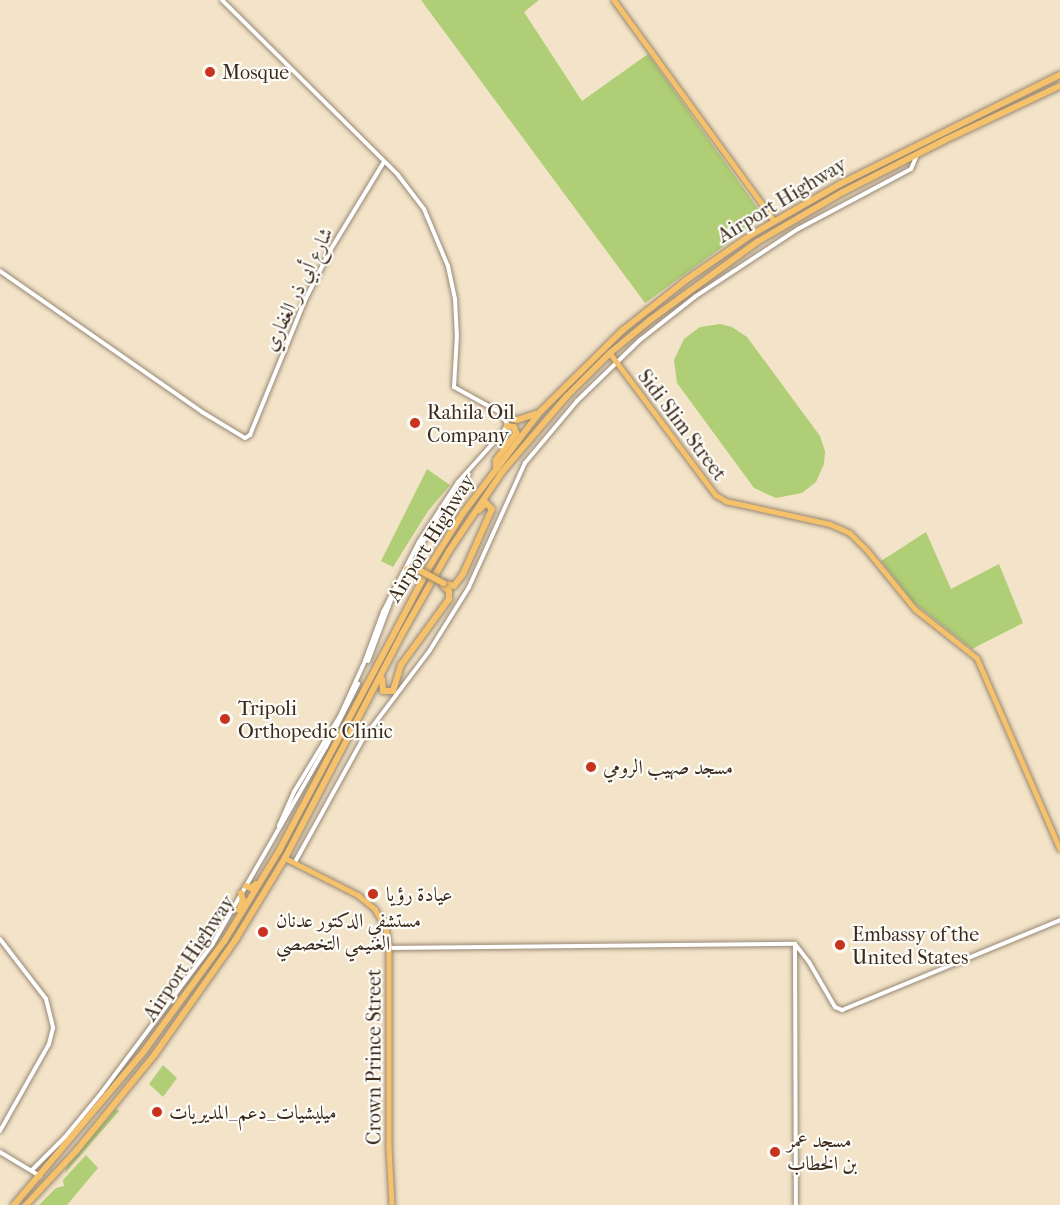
<!DOCTYPE html>
<html>
<head>
<meta charset="utf-8">
<style>
  body { margin:0 }
  #map { position:relative; width:1060px; height:1205px; overflow:hidden; background:#f3e4c9; font-family:"IM FELL French Canon",Amiri,serif }
  div>[style] { position:absolute }
  [style*='--x'] { left:calc(var(--x)*1px); top:calc(var(--y)*1px); width:calc(var(--w)*1px); rotate:calc(var(--a)*1deg) }
  .green>* { inset:0; background:#afce75 }
  .roads { filter:drop-shadow(0 0 2px #978774) drop-shadow(0 0 2px #978774) }
  .minor>* { height:4px; margin:-2px; padding:0 2px; transform-origin:2px; border-radius:2px; background:#fff }
  .major>* { height:4.5px; margin:-2.25px; padding:0 2.25px; transform-origin:2.25px; border-radius:2.25px; background:#f5c16b }
  .highway>* { height:6px; margin:-3px; padding:0 3px; transform-origin:3px; border-radius:3px; background:#f5c16b }
  .bridges { filter:drop-shadow(0 0 2px #978774) drop-shadow(0 0 2px #978774) }
  .highway-bridge>* { height:6px; margin:-3px; padding:0 3px; transform-origin:3px; border-radius:3px; background:#f5c16b }
  .dots>* { width:16px; height:16px; translate:-50% -50%; box-sizing:border-box; border:3px solid #fdfcf7; border-radius:50% }
  span { translate:-50% -50%; white-space:nowrap; text-align:center; line-height:1.15; -webkit-text-stroke:4.5px #fdfcf7; paint-order:stroke }
  .poi-label { font-size:20px; color:#3b2a1e }
  .left { translate:0 -50%; text-align:left }
  .street-label { font-size:20px; color:#3b2a1e }
</style>
</head>
<body>
<div id="map">
  <div class="green">
    <i style="clip-path:polygon(421px 0,539px 0,524px 12px,582px 101px,648px 54px,764px 217px,645px 303px)"></i>
    <i style="clip-path:polygon(720px 324px,732px 327px,747px 337px,820px 436px,825px 451px,824px 464px,816px 482px,802px 493px,776px 498px,754px 488px,677px 383px,674px 360px,684px 339px,700px 327px)"></i>
    <i style="clip-path:polygon(427px 469px,450px 485px,428px 511px,393px 567px,381px 561px)"></i>
    <i style="clip-path:polygon(926px 532px,951px 589px,999px 564px,1023px 623px,972px 649px,914px 603px,881px 561px)"></i>
    <i style="clip-path:polygon(163px 1065px,177px 1078px,163px 1097px,149px 1084px)"></i>
    <i style="clip-path:polygon(116px 1109px,119px 1111px,65px 1173px,67px 1166px)"></i>
    <i style="clip-path:polygon(86px 1155px,98px 1168px,67px 1205px,39px 1205px,56px 1188px,64px 1186px,63px 1180px)"></i>
  </div>
  <div class="roads">
    <div class="minor">
      <i style="--x:222;--y:0;--w:248;--a:44.8"></i>
      <i style="--x:398;--y:175;--w:43;--a:52.6"></i>
      <i style="--x:424;--y:209;--w:62;--a:67.2"></i>
      <i style="--x:448;--y:266;--w:34;--a:78"></i>
      <i style="--x:455;--y:299;--w:36;--a:87"></i>
      <i style="--x:457;--y:335;--w:52;--a:93.3"></i>
      <i style="--x:454;--y:387;--w:56;--a:28.9"></i>
      <i style="--x:503;--y:414;--w:11;--a:68"></i>
      <i style="--x:507;--y:424;--w:8;--a:113"></i>
      <i style="--x:504;--y:431;--w:69;--a:132"></i>
      <i style="--x:458;--y:482;--w:72;--a:123"></i>
      <i style="--x:419;--y:542;--w:79;--a:117.2"></i>
      <i style="--x:383;--y:612;--w:52;--a:110.2"></i>
      <i style="--x:365;--y:661;--w:60;--a:114.4"></i>
      <i style="--x:340;--y:716;--w:89;--a:121.2"></i>
      <i style="--x:294;--y:792;--w:37;--a:114"></i>
      <i style="--x:0;--y:271;--w:246;--a:34.9"></i>
      <i style="--x:202;--y:412;--w:50;--a:31.2"></i>
      <i style="--x:245;--y:438;--w:6;--a:-31"></i>
      <i style="--x:250;--y:435;--w:148;--a:-67.8"></i>
      <i style="--x:306;--y:298;--w:55;--a:-63"></i>
      <i style="--x:331;--y:249;--w:102;--a:-58.7"></i>
      <i style="--x:416;--y:552;--w:94;--a:-55.8"></i>
      <i style="--x:368;--y:661;--w:71;--a:-69.3"></i>
      <i style="--x:295;--y:862;--w:141;--a:-61.1"></i>
      <i style="--x:363;--y:739;--w:111;--a:-53"></i>
      <i style="--x:430;--y:650;--w:74;--a:-58.2"></i>
      <i style="--x:469;--y:587;--w:136;--a:-65.7"></i>
      <i style="--x:525;--y:463;--w:81;--a:-50"></i>
      <i style="--x:577;--y:401;--w:88;--a:-44.1"></i>
      <i style="--x:640;--y:340;--w:71;--a:-38.2"></i>
      <i style="--x:696;--y:296;--w:122;--a:-33.3"></i>
      <i style="--x:798;--y:229;--w:128;--a:-28"></i>
      <i style="--x:911;--y:169;--w:15;--a:-67"></i>
      <i style="--x:0;--y:939;--w:76;--a:52.5"></i>
      <i style="--x:46;--y:999;--w:30;--a:76"></i>
      <i style="--x:53;--y:1028;--w:16;--a:104"></i>
      <i style="--x:49;--y:1044;--w:100;--a:119.4"></i>
      <i style="--x:795;--y:944;--w:23;--a:52"></i>
      <i style="--x:809;--y:962;--w:52;--a:60"></i>
      <i style="--x:835;--y:1007;--w:8;--a:23"></i>
      <i style="--x:842;--y:1010;--w:236;--a:-22.4"></i>
      <i style="--x:389;--y:948;--w:406;--a:-0.6"></i>
      <i style="--x:795;--y:944;--w:261;--a:89.8"></i>
      <i style="--x:0;--y:1152;--w:47;--a:31"></i>
      <i style="--x:32;--y:1170;--w:47;--a:-45"></i>
      <i style="--x:65;--y:1137;--w:58;--a:-50.6"></i>
      <i style="--x:102;--y:1092;--w:184;--a:-53.2"></i>
      <i style="--x:212;--y:945;--w:228;--a:-60.1"></i>
      <i style="--x:326;--y:747;--w:71;--a:-63.1"></i>
    </div>
    <div class="major">
      <i style="--x:614;--y:0;--w:272;--a:54"></i>
      <i style="--x:610;--y:353;--w:177;--a:53.3"></i>
      <i style="--x:716;--y:495;--w:12;--a:31"></i>
      <i style="--x:726;--y:501;--w:107;--a:12.5"></i>
      <i style="--x:830;--y:524;--w:22;--a:24"></i>
      <i style="--x:850;--y:533;--w:24;--a:45"></i>
      <i style="--x:867;--y:550;--w:76;--a:50.9"></i>
      <i style="--x:915;--y:609;--w:79;--a:38.3"></i>
      <i style="--x:977;--y:658;--w:208;--a:66.5"></i>
      <i style="--x:285;--y:858;--w:82;--a:26.9"></i>
      <i style="--x:358;--y:895;--w:22;--a:39"></i>
      <i style="--x:375;--y:909;--w:22;--a:60"></i>
      <i style="--x:386;--y:928;--w:20;--a:81"></i>
      <i style="--x:389;--y:948;--w:199;--a:90"></i>
      <i style="--x:389;--y:1147;--w:58;--a:87"></i>
    </div>
    <div class="highway">
      <i style="--x:505;--y:417;--w:12;--a:14"></i>
      <i style="--x:517;--y:420;--w:20;--a:-18"></i>
      <i style="--x:496;--y:468;--w:8;--a:-90"></i>
      <i style="--x:496;--y:460;--w:34;--a:-53"></i>
      <i style="--x:516;--y:433;--w:6;--a:-108"></i>
      <i style="--x:514;--y:427;--w:7;--a:-172"></i>
      <i style="--x:407;--y:569;--w:9;--a:18"></i>
      <i style="--x:443;--y:583;--w:11;--a:15"></i>
      <i style="--x:454;--y:586;--w:15;--a:-53"></i>
      <i style="--x:463;--y:574;--w:71;--a:-66"></i>
      <i style="--x:492;--y:509;--w:8;--a:-135"></i>
      <i style="--x:486;--y:503;--w:10;--a:135"></i>
      <i style="--x:382;--y:679;--w:12;--a:85"></i>
      <i style="--x:383;--y:691;--w:10;--a:0"></i>
      <i style="--x:393;--y:691;--w:27;--a:-73"></i>
      <i style="--x:401;--y:665;--w:82;--a:-54"></i>
      <i style="--x:449;--y:599;--w:8;--a:-90"></i>
      <i style="--x:449;--y:591;--w:8;--a:-140"></i>
      <i style="--x:246;--y:886;--w:5;--a:22"></i>
      <i style="--x:251;--y:888;--w:6;--a:-39"></i>
      <i style="--x:239;--y:910;--w:10;--a:-66"></i>
      <i style="--x:243;--y:901;--w:8;--a:-104"></i>
      <i style="--x:14;--y:1205;--w:202;--a:-49.8"></i>
      <i style="--x:144;--y:1051;--w:137;--a:-53.9"></i>
      <i style="--x:225;--y:940;--w:104;--a:-58.8"></i>
      <i style="--x:279;--y:851;--w:319;--a:-62.1"></i>
      <i style="--x:428;--y:569;--w:66;--a:-58"></i>
      <i style="--x:463;--y:513;--w:127;--a:-52.7"></i>
      <i style="--x:540;--y:412;--w:117;--a:-44.7"></i>
      <i style="--x:623;--y:330;--w:80;--a:-38.4"></i>
      <i style="--x:686;--y:280;--w:79;--a:-34.7"></i>
      <i style="--x:751;--y:235;--w:103;--a:-29.8"></i>
      <i style="--x:840;--y:184;--w:246;--a:-26.4"></i>
      <i style="--x:26;--y:1205;--w:74;--a:-47.2"></i>
      <i style="--x:76;--y:1151;--w:125;--a:-50.8"></i>
      <i style="--x:155;--y:1054;--w:141;--a:-54.8"></i>
      <i style="--x:236;--y:939;--w:95;--a:-58.8"></i>
      <i style="--x:285;--y:858;--w:253;--a:-62.4"></i>
      <i style="--x:402;--y:634;--w:95;--a:-60.5"></i>
      <i style="--x:449;--y:551;--w:95;--a:-56.1"></i>
      <i style="--x:502;--y:472;--w:99;--a:-49.5"></i>
      <i style="--x:566;--y:397;--w:62;--a:-45"></i>
      <i style="--x:610;--y:353;--w:52;--a:-39.5"></i>
      <i style="--x:650;--y:320;--w:132;--a:-36.1"></i>
      <i style="--x:757;--y:242;--w:99;--a:-30.2"></i>
      <i style="--x:843;--y:192;--w:114;--a:-27"></i>
      <i style="--x:945;--y:140;--w:127;--a:-25.2"></i>
    </div>
  </div>
  <div class="bridges">
    <div class="highway-bridge">
      <i style="--x:417;--y:569;--w:30;--a:28"></i>
    </div>
  </div>
  <div class="dots">
    <i style="left:210px;top:72px;background:#c8321e"></i>
    <i style="left:415px;top:423px;background:#c8321e"></i>
    <i style="left:225px;top:719px;background:#c8321e"></i>
    <i style="left:591px;top:767px;background:#c8321e"></i>
    <i style="left:373px;top:894px;background:#c8321e"></i>
    <i style="left:263px;top:932px;background:#c8321e"></i>
    <i style="left:840px;top:945px;background:#c8321e"></i>
    <i style="left:157px;top:1112px;background:#c8321e"></i>
    <i style="left:775px;top:1152px;background:#c8321e"></i>
  </div>
  <div class="poi-label">
    <span class="left" style="left:222px;top:72px">Mosque</span>
    <span class="left" style="left:427px;top:424px">Rahila Oil<br>Company</span>
    <span class="left" style="left:238px;top:720px">Tripoli<br>Orthopedic Clinic</span>
    <span class="left" style="left:603px;top:767px">مسجد صهيب الرومي</span>
    <span class="left" style="left:386px;top:894px">عيادة رؤيا</span>
    <span class="left" style="left:276px;top:932px">مستشفي الدكتور عدنان<br>الغنيمي التخصصي</span>
    <span class="left" style="left:852px;top:946px">Embassy of the<br>United States</span>
    <span class="left" style="left:169px;top:1112px">ميليشيات_دعم_المديريات</span>
    <span class="left" style="left:787px;top:1152px">مسجد عمر<br>بن الخطاب</span>
  </div>
  <div class="street-label">
    <span style="left:782px;top:200px;rotate:-31deg">Airport Highway</span>
    <span style="left:298px;top:289px;rotate:-64deg">شارع أبي ذر الغفاري</span>
    <span style="left:682px;top:425px;rotate:53deg">Sidi Slim Street</span>
    <span style="left:431px;top:538px;rotate:-58deg">Airport Highway</span>
    <span style="left:189px;top:958px;rotate:-56deg">Airport Highway</span>
    <span style="left:374px;top:1057px;rotate:-90deg">Crown Prince Street</span>
  </div>
</div>
</body>
</html>
